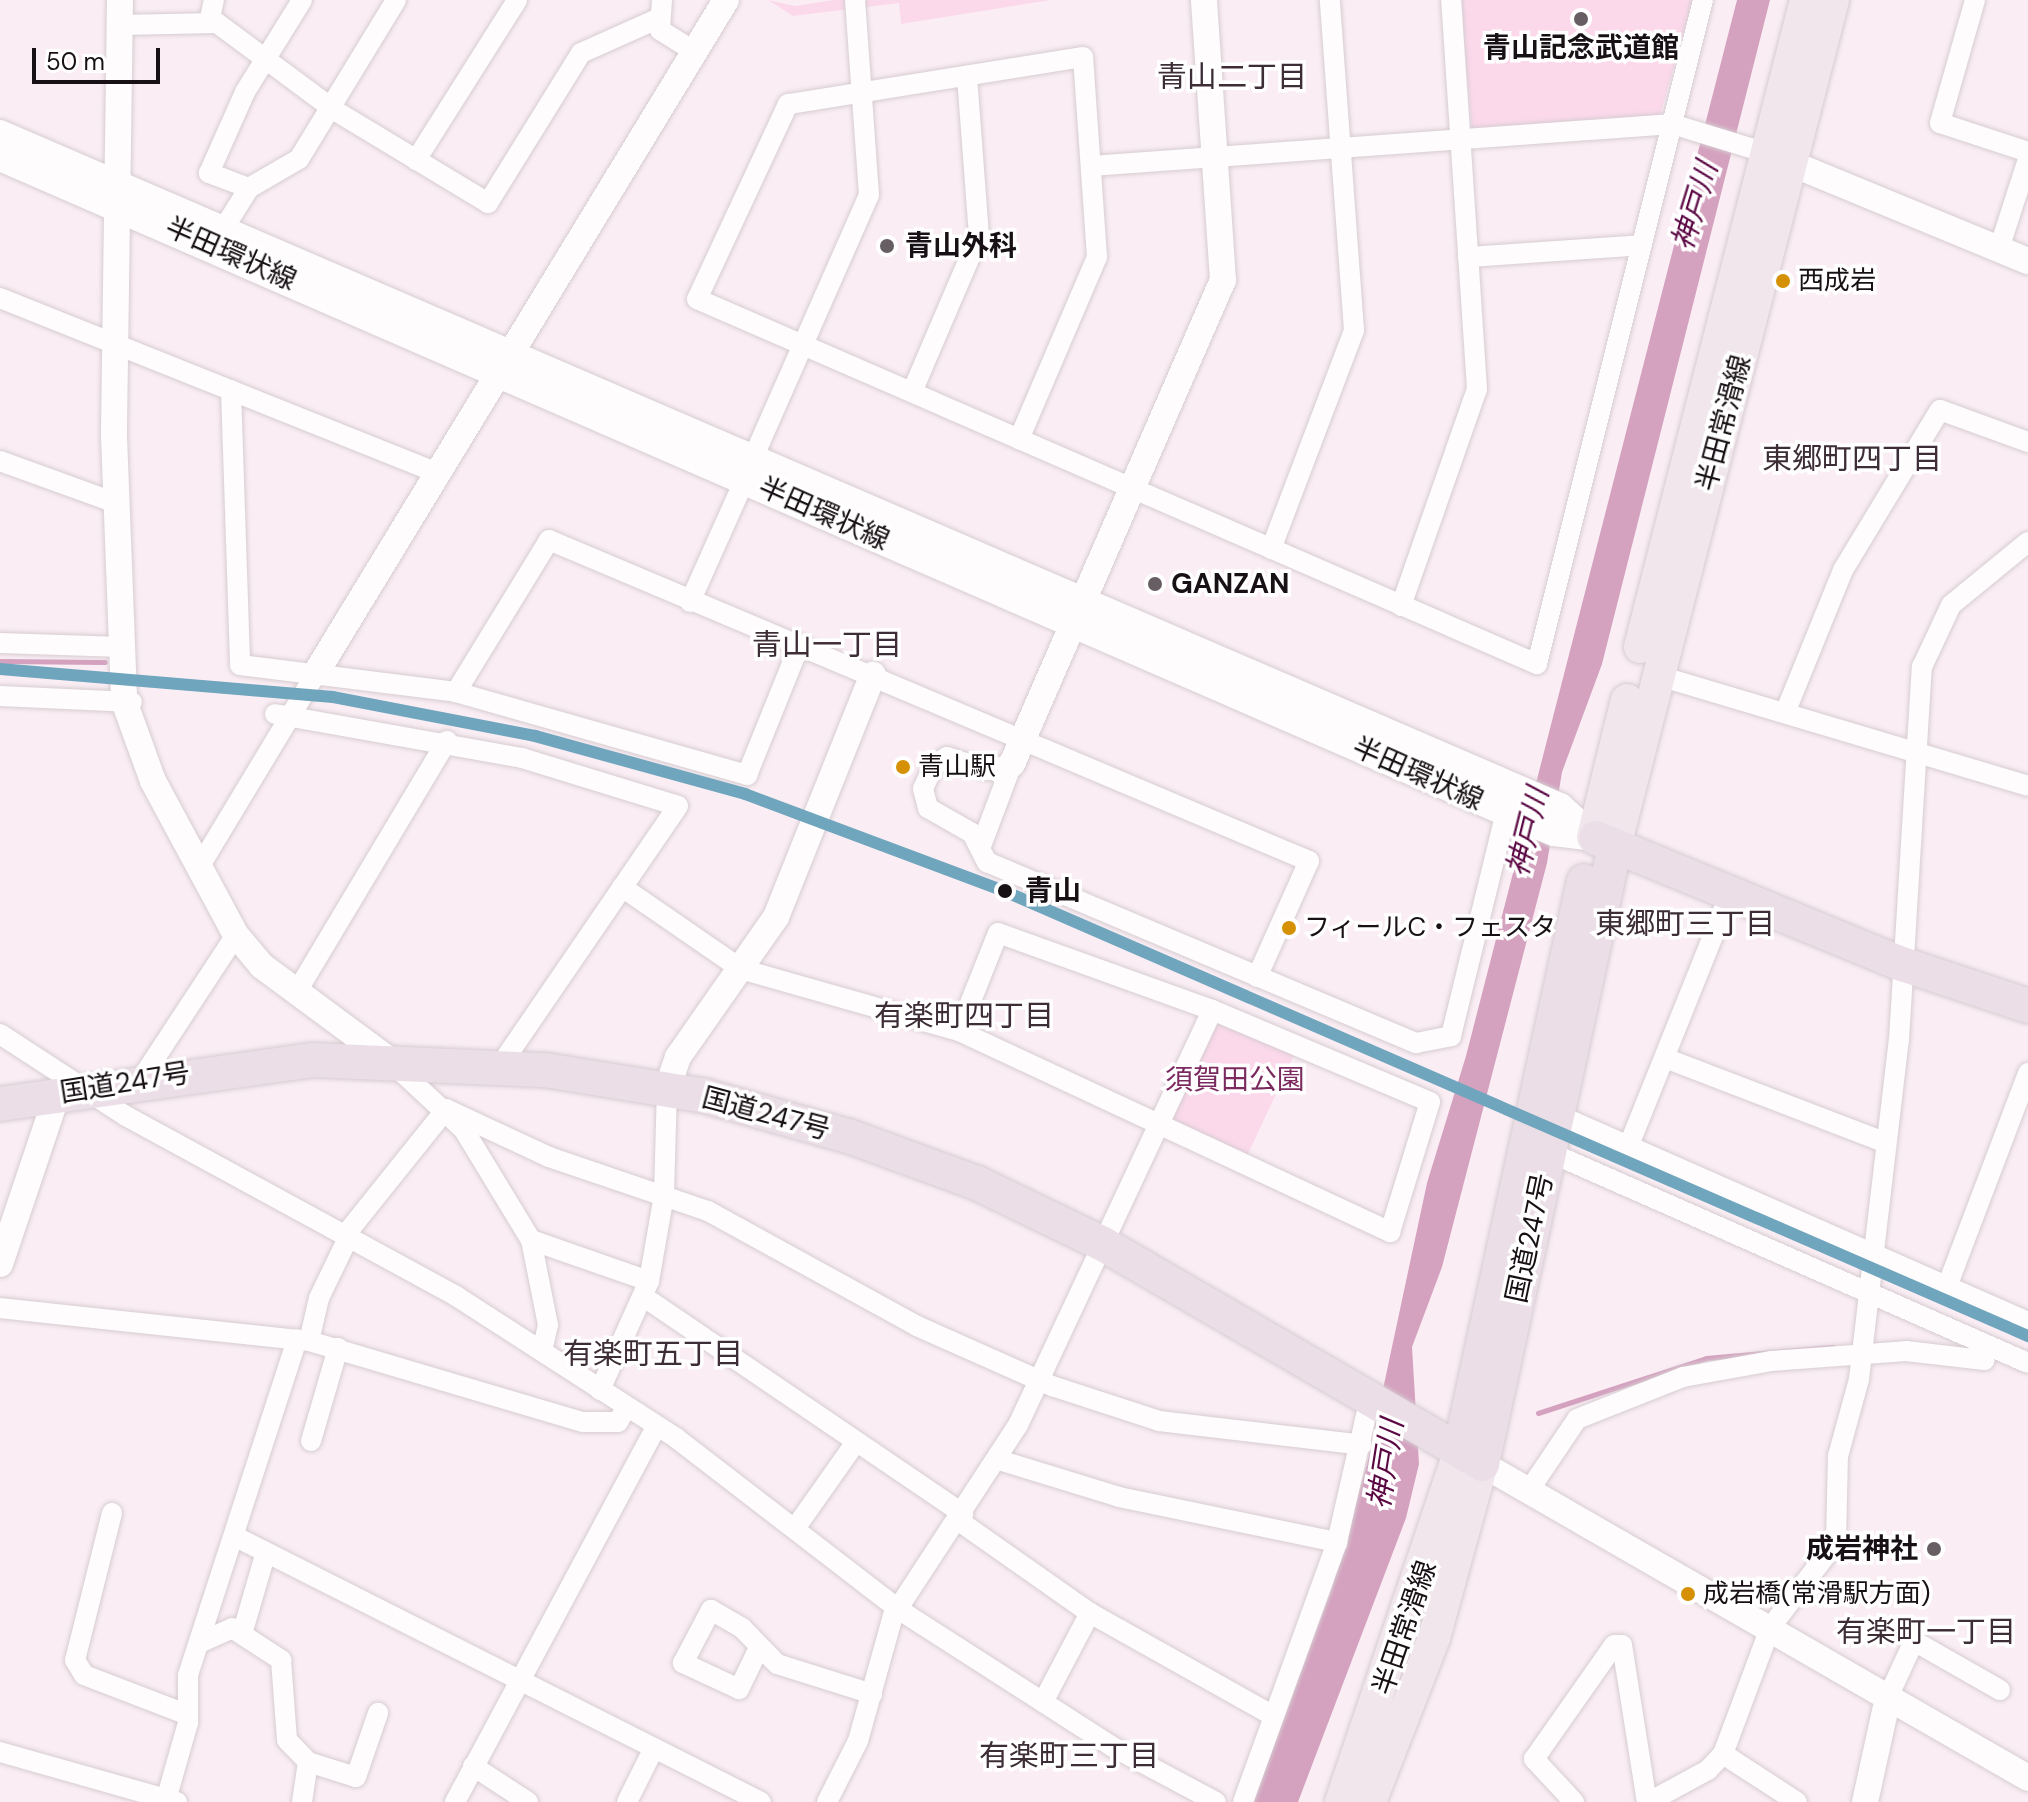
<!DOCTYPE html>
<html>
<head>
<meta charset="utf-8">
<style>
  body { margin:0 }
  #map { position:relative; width:2028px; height:1802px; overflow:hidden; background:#faeef4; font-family:"DM Sans","Noto Sans JP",sans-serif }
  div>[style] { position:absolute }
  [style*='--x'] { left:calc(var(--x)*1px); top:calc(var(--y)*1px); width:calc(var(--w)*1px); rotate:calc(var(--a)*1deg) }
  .green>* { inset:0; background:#fbd9eb }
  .water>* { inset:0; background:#d4a1bf }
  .stream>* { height:5px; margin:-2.5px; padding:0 2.5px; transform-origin:2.5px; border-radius:2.5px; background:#d4a1bf }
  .roads { filter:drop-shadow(0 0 2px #d6ccd1) drop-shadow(0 0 2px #d6ccd1) }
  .minor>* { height:20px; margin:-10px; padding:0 10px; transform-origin:10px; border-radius:10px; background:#fefcfd }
  .tertiary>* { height:26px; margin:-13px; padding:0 13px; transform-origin:13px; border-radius:13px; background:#fefcfd }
  .secondary>* { height:28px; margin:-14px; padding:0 14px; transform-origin:14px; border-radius:14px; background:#fefcfd }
  .primary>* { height:32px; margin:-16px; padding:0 16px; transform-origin:16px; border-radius:16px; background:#f0e6ec }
  .trunk>* { height:34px; margin:-17px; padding:0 17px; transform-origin:17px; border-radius:17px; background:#ebdee6 }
  .rail-1>* { height:12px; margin:-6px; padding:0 6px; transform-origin:6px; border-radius:6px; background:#70a5be }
  .dots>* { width:22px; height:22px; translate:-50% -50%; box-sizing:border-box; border:4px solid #fff; border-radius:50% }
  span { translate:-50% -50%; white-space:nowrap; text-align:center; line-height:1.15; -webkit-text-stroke:7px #fff; paint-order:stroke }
  .bus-label { font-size:26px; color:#171014 }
  .left { translate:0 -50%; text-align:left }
  .poi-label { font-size:28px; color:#171014; font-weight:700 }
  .right { translate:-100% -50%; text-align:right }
  .street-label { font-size:28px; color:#171014 }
  .stop-label { font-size:28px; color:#171014; font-weight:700 }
  .park-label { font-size:28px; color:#7b2a5f }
  .neighbourhood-label { font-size:30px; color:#3d2d36 }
  .water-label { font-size:30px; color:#5b0743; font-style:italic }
  .scale { position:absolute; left:32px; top:48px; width:128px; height:36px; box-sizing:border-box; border:4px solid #171014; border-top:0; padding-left:10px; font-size:24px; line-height:28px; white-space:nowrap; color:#171014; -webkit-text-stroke:6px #fff; paint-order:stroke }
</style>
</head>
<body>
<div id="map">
  <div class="green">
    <i style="clip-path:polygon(768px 0,795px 6px,834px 0,1051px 0,901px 24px,899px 3px,793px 16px)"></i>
    <i style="clip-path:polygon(1460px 0,1693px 0,1660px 115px,1472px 129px)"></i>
    <i style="clip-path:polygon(1222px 1023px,1296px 1051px,1247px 1156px,1175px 1123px,1172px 1114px,1213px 1027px)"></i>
  </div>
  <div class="water">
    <i style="clip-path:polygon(1737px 0,1770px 0,1602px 664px,1562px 772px,1547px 863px,1442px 1267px,1412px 1347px,1419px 1464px,1406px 1518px,1298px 1802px,1253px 1802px,1332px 1588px,1367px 1464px,1427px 1183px,1466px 1056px)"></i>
  </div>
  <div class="stream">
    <i style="--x:0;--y:661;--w:105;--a:0.5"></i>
    <i style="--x:1538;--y:1413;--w:177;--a:-18.1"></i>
    <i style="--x:1706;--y:1358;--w:127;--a:-5"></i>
  </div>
  <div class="roads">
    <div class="minor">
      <i style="--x:662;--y:0;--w:30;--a:94"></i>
      <i style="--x:660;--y:30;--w:40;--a:32"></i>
      <i style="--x:1975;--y:0;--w:128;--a:105.9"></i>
      <i style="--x:1940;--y:123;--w:93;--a:18.2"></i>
      <i style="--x:209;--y:23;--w:24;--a:-78"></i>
      <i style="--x:120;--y:25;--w:97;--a:-1.2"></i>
      <i style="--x:217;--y:23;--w:146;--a:36.6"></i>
      <i style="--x:334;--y:110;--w:180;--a:31.1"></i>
      <i style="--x:488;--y:203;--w:176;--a:-58.2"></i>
      <i style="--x:581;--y:53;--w:81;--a:-24"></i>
      <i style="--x:416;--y:160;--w:189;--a:-57.7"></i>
      <i style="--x:1091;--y:166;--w:583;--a:-4.13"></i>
      <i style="--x:1672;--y:124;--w:99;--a:17"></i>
      <i style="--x:249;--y:188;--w:43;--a:-159.4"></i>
      <i style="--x:209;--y:173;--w:89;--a:-66"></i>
      <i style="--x:245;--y:92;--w:108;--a:-58.2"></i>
      <i style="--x:224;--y:228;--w:47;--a:-58"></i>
      <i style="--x:249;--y:188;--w:58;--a:-30.1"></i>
      <i style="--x:299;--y:159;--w:186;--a:-58.6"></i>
      <i style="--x:1999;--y:249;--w:95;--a:-72.1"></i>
      <i style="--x:1468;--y:257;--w:174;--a:-3.9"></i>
      <i style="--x:0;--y:298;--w:472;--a:21.8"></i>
      <i style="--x:231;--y:390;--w:275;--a:88.1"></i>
      <i style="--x:240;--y:665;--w:218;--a:7.1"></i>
      <i style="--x:456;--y:692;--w:303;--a:15.9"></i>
      <i style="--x:747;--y:775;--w:141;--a:-68"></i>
      <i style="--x:912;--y:392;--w:170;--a:-66.8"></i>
      <i style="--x:979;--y:236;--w:161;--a:-94.3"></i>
      <i style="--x:1019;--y:439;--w:198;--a:-66.8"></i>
      <i style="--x:1097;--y:257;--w:200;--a:-94"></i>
      <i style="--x:1083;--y:57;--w:299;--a:170.9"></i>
      <i style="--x:788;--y:104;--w:215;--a:115"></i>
      <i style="--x:697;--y:299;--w:916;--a:23.49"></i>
      <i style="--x:1537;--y:664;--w:684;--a:-75.96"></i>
      <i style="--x:753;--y:458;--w:287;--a:-66.2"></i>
      <i style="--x:869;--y:195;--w:196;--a:-94.1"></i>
      <i style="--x:0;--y:461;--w:123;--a:19.9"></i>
      <i style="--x:1271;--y:549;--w:234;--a:-69.2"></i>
      <i style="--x:1354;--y:330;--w:331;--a:-94.2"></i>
      <i style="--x:690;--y:602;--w:135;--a:-65.9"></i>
      <i style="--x:1401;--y:606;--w:230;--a:-70.7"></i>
      <i style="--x:1477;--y:389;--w:390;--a:-93.8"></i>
      <i style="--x:0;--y:643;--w:122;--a:1.9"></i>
      <i style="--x:1656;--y:675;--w:388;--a:16.6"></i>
      <i style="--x:456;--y:692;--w:178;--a:-58.5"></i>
      <i style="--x:549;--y:540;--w:825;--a:22.9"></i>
      <i style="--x:1309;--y:861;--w:127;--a:114.1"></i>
      <i style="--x:0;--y:696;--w:132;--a:2.6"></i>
      <i style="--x:1785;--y:713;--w:154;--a:-67.9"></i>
      <i style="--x:1843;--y:570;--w:187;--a:-58.8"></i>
      <i style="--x:1940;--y:410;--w:94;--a:20"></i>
      <i style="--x:275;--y:714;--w:251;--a:10.1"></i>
      <i style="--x:522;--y:758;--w:163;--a:17.1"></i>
      <i style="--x:678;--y:806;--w:316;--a:124.4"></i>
      <i style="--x:1012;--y:764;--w:25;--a:166"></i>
      <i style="--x:988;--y:770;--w:43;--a:-162.4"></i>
      <i style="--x:947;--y:757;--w:15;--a:148"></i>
      <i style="--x:934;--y:765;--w:26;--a:115"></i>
      <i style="--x:923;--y:789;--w:20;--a:75"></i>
      <i style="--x:928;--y:808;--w:51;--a:29.6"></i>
      <i style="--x:972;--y:833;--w:33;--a:63"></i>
      <i style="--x:987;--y:862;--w:466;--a:22.9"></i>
      <i style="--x:1416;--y:1043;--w:36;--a:-11"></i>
      <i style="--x:1451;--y:1036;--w:231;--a:-76.2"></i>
      <i style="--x:981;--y:846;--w:88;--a:-69.3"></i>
      <i style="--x:201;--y:864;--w:223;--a:-58.9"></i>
      <i style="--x:622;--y:887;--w:145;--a:34.6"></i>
      <i style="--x:741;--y:969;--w:227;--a:15.9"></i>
      <i style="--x:959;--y:1031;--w:476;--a:25"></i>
      <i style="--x:1390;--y:1232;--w:136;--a:-72.9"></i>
      <i style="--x:1430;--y:1102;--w:237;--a:-157.1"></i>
      <i style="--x:1212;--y:1010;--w:227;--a:-160.2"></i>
      <i style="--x:998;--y:933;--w:105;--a:111.7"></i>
      <i style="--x:296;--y:993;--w:294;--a:-59.1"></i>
      <i style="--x:0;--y:1034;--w:150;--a:33.1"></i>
      <i style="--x:126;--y:1116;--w:376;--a:28.6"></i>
      <i style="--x:456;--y:1296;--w:262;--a:32.8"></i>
      <i style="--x:676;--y:1438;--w:280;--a:37.6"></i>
      <i style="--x:898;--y:1609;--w:253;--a:32.7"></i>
      <i style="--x:1111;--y:1746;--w:119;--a:28.1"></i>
      <i style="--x:1665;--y:1058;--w:237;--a:21"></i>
      <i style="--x:392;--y:1063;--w:98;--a:42.9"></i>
      <i style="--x:464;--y:1130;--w:129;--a:58.7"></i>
      <i style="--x:531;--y:1240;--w:87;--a:78.7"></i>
      <i style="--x:548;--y:1325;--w:26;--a:103"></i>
      <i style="--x:140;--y:1081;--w:175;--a:-56.7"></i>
      <i style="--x:1558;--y:1115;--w:514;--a:23.77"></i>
      <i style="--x:1629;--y:1145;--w:268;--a:-68.1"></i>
      <i style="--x:1549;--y:1152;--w:523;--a:23.77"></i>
      <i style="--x:346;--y:1234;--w:160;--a:-51.3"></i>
      <i style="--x:446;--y:1109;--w:114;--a:25"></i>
      <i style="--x:549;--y:1157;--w:168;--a:18.8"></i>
      <i style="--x:708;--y:1211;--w:239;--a:28.8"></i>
      <i style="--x:917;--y:1326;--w:148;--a:24"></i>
      <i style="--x:1052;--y:1386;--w:113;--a:18.1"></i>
      <i style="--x:1159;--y:1421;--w:204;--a:6.7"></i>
      <i style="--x:531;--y:1240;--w:125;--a:19.2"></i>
      <i style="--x:1948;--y:1284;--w:226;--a:-69.2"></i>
      <i style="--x:644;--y:1297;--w:386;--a:34.2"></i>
      <i style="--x:0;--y:1308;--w:311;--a:6.1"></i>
      <i style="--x:309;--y:1341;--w:286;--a:16.5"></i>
      <i style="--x:583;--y:1422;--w:35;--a:0"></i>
      <i style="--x:618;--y:1422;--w:16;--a:-60"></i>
      <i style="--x:309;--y:1341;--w:44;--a:-76.9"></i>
      <i style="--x:319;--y:1298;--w:69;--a:-64.2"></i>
      <i style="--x:600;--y:1390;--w:120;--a:-65.8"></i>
      <i style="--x:649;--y:1281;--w:87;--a:-80.1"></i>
      <i style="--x:664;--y:1195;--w:106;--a:-88.4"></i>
      <i style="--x:311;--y:1441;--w:97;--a:-73.8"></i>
      <i style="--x:999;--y:1460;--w:126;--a:17.1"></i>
      <i style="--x:1119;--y:1497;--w:223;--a:11.7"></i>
      <i style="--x:1528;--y:1492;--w:88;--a:-56.1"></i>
      <i style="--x:1577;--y:1419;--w:114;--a:-21.6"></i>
      <i style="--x:1683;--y:1377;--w:89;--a:-10.3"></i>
      <i style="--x:1771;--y:1361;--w:135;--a:-4.2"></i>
      <i style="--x:1906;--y:1351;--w:79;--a:6.6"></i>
      <i style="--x:112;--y:1513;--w:152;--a:104.1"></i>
      <i style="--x:75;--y:1660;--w:17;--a:59"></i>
      <i style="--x:84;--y:1675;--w:111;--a:21"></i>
      <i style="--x:959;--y:1521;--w:160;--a:35.1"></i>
      <i style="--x:1090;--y:1613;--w:209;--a:29.3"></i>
      <i style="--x:796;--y:1527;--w:104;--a:-54.8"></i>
      <i style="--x:234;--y:1536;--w:590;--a:26.78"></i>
      <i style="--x:242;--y:1634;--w:85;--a:-73.7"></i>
      <i style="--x:199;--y:1643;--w:36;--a:-24"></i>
      <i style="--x:232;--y:1628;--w:59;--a:33.1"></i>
      <i style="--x:281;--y:1660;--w:80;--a:85.7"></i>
      <i style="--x:287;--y:1740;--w:30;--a:46"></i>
      <i style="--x:308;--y:1762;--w:40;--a:98.5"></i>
      <i style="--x:759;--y:1648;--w:46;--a:116"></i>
      <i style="--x:739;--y:1689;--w:62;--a:-155.1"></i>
      <i style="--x:683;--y:1663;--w:60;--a:-62.2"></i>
      <i style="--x:711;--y:1610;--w:36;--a:30"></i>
      <i style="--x:742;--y:1628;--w:50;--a:45.8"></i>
      <i style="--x:777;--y:1664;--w:100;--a:17.5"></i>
      <i style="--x:1888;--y:1697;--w:62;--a:-65.1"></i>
      <i style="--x:1914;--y:1641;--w:99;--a:29.7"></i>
      <i style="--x:1043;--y:1702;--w:101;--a:-62.2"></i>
      <i style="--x:0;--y:1752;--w:184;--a:15.8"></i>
      <i style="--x:1723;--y:1754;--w:88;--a:33"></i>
      <i style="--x:308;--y:1762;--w:50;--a:17.4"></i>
      <i style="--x:356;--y:1777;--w:68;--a:-71"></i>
      <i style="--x:473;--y:1766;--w:66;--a:33.2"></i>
      <i style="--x:166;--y:1800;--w:80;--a:-74.1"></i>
      <i style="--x:188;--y:1723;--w:48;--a:-90"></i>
      <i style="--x:188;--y:1675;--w:353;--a:-72"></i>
      <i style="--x:455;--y:1802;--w:425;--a:-61.8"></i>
      <i style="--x:627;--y:1802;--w:60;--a:-63.4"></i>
      <i style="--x:827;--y:1802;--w:68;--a:-63.1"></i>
      <i style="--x:858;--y:1741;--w:130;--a:-74.4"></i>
      <i style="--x:893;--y:1616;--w:228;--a:-56.8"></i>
      <i style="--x:1018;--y:1425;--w:458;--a:-64.9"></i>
      <i style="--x:1243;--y:1802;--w:276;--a:-70.1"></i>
      <i style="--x:1337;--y:1542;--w:148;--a:-77.1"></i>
      <i style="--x:1574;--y:1802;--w:59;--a:-132.9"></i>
      <i style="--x:1534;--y:1759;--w:139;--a:-54.9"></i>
      <i style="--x:1614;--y:1645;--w:8;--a:0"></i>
      <i style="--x:1622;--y:1645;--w:159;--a:81"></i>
      <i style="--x:1649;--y:1802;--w:67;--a:-28.5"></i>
      <i style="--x:1708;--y:1770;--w:22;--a:-47"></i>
      <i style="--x:1723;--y:1754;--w:134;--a:-69.5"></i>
      <i style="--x:1770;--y:1628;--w:108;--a:-52.5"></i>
      <i style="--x:1836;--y:1542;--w:86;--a:-88.7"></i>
      <i style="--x:1838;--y:1456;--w:80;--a:-74.7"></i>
      <i style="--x:1859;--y:1379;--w:341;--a:-83.3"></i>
      <i style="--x:1899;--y:1040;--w:374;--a:-86.5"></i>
      <i style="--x:1922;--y:667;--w:68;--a:-64.9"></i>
      <i style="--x:1951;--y:605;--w:99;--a:-39.3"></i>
    </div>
    <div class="tertiary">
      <i style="--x:120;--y:0;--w:436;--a:90.8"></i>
      <i style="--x:114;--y:436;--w:265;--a:87.8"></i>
      <i style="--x:124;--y:701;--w:85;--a:70.1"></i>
      <i style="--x:153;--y:781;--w:175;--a:61.7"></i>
      <i style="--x:236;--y:935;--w:40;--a:50"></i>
      <i style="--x:262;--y:966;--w:158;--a:36.5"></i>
      <i style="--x:1773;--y:156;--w:276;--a:22.4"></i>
      <i style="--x:316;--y:673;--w:788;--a:-58.65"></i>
      <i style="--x:1012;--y:764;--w:528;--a:-66.45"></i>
      <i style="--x:1223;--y:280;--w:281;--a:-93.9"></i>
      <i style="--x:667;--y:1089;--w:34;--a:-71"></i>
      <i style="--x:678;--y:1057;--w:171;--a:-55"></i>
      <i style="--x:776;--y:917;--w:261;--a:-68.2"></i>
      <i style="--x:0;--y:1264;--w:178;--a:-71.4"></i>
      <i style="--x:1482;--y:1464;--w:630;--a:29.9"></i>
      <i style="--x:1865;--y:1802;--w:107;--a:-77.6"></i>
    </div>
    <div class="secondary">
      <i style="--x:0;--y:134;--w:1699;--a:23.34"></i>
      <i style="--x:1560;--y:807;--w:45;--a:42.3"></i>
      <i style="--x:0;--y:157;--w:1642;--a:23.51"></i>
      <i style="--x:1506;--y:812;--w:52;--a:22.6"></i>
      <i style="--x:1554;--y:832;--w:39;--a:7"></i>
    </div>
    <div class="primary">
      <i style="--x:1640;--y:647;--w:668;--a:-75.61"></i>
      <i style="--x:1593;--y:837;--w:141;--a:-76.1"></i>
      <i style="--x:1615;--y:846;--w:874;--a:-75.55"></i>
      <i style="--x:1341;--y:1802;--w:372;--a:-71.3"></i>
      <i style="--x:1370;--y:1802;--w:176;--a:-68.7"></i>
      <i style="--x:1434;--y:1638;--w:180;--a:-74.6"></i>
    </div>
    <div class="trunk">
      <i style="--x:1596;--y:838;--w:331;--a:22.4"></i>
      <i style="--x:1902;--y:964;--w:133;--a:18.4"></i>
      <i style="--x:0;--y:1104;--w:315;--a:-8"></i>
      <i style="--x:312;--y:1060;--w:233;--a:2.5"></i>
      <i style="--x:545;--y:1070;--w:162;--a:9.2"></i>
      <i style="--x:705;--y:1096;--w:152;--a:15.7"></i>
      <i style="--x:851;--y:1137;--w:134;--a:20.1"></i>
      <i style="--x:977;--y:1183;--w:140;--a:25.8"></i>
      <i style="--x:1103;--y:1244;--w:438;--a:30.1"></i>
      <i style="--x:1482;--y:1464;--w:632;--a:-77.85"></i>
      <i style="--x:1460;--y:1450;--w:582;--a:-77.71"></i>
    </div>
  </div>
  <div class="rail-1">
    <i style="--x:0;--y:669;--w:334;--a:4.8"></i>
    <i style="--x:333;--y:697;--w:206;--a:10.9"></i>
    <i style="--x:535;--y:736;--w:218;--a:15.4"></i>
    <i style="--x:745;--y:794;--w:277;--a:20.5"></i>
    <i style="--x:1004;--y:891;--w:1117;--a:23.49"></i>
  </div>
  <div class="dots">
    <i style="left:1581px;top:19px;background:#665e62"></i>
    <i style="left:887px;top:246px;background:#665e62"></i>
    <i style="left:1783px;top:281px;background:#d59003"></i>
    <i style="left:1155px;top:584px;background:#665e62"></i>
    <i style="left:903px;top:767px;background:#d59003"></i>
    <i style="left:1005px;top:891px;background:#171014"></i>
    <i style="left:1289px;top:928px;background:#d59003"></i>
    <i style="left:1934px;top:1549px;background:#665e62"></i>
    <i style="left:1688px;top:1594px;background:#d59003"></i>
  </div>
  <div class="bus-label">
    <span class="left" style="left:1798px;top:281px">西成岩</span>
    <span class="left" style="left:918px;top:767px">青山駅</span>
    <span class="left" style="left:1304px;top:928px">フィールC・フェスタ</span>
    <span class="left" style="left:1703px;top:1594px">成岩橋(常滑駅方面)</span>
  </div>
  <div class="poi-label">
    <span style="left:1581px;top:48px">青山記念武道館</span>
    <span class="left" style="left:905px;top:246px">青山外科</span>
    <span class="left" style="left:1171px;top:584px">GANZAN</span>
    <span class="right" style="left:1918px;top:1549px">成岩神社</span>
  </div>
  <div class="street-label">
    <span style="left:231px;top:254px;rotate:24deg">半田環状線</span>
    <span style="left:1724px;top:423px;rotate:-75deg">半田常滑線</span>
    <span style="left:824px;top:514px;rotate:24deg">半田環状線</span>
    <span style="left:1418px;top:774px;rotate:24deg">半田環状線</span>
    <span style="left:125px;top:1083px;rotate:-9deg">国道247号</span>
    <span style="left:766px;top:1114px;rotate:15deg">国道247号</span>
    <span style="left:1530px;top:1238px;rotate:-78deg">国道247号</span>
    <span style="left:1405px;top:1628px;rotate:-71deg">半田常滑線</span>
  </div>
  <div class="stop-label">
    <span class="left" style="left:1025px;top:891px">青山</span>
  </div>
  <div class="park-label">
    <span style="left:1235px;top:1080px">須賀田公園</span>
  </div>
  <div class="neighbourhood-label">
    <span style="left:1232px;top:77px">青山二丁目</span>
    <span style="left:1852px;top:459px">東郷町四丁目</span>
    <span style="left:827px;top:645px">青山一丁目</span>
    <span style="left:1685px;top:924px">東郷町三丁目</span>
    <span style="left:964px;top:1016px">有楽町四丁目</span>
    <span style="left:653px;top:1354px">有楽町五丁目</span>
    <span style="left:1926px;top:1632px">有楽町一丁目</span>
    <span style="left:1069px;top:1756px">有楽町三丁目</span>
  </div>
  <div class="water-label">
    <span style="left:1695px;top:206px;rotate:-73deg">神戸川</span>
    <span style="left:1528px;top:832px;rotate:-76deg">神戸川</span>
    <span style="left:1386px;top:1464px;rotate:-81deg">神戸川</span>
  </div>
  <div class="scale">50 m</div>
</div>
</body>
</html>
